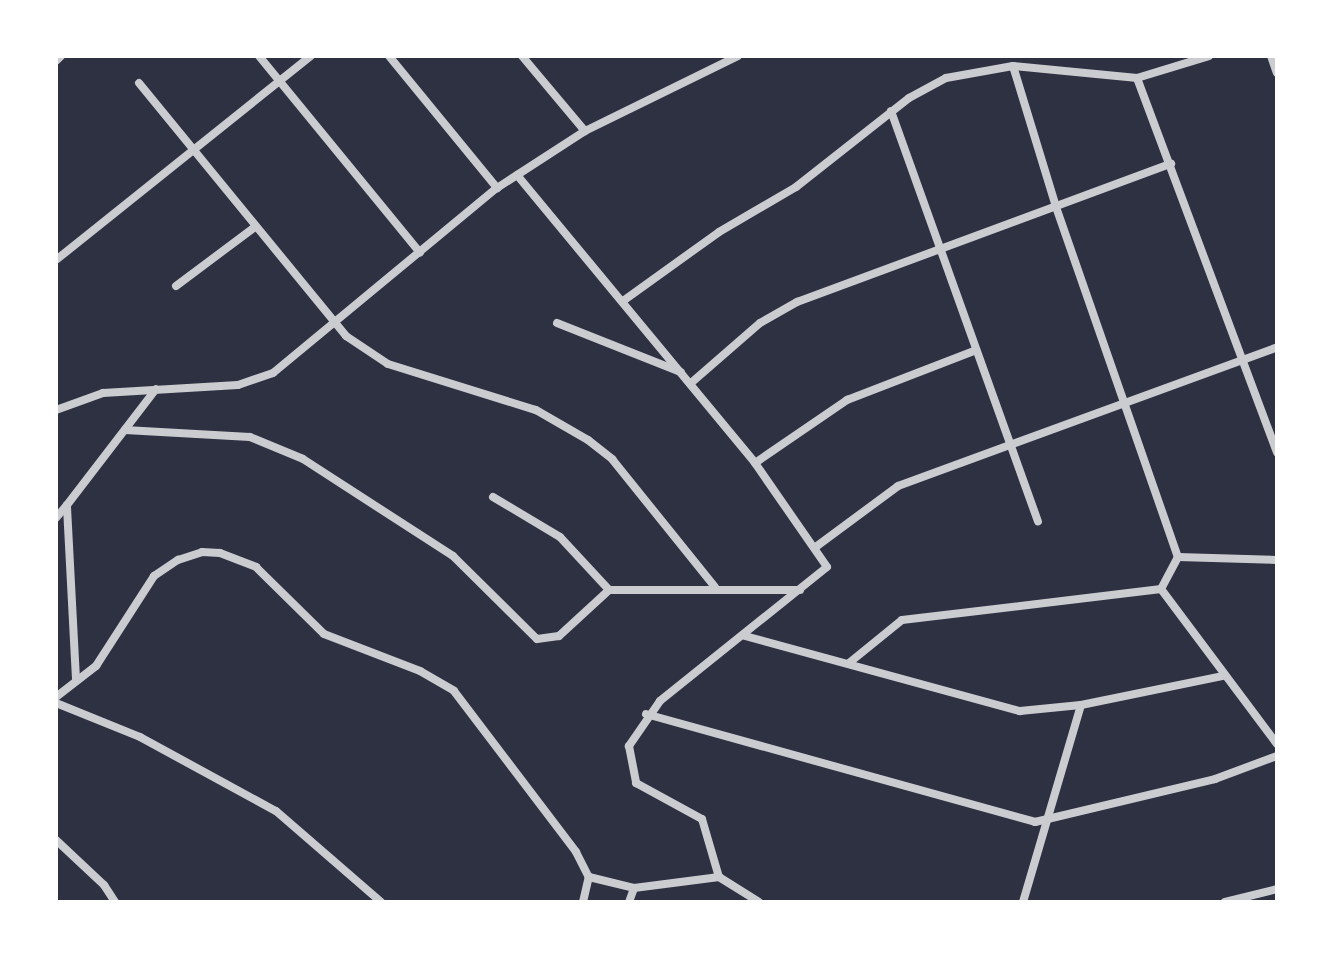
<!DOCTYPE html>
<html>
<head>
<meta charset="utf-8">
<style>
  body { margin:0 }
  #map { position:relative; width:1333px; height:958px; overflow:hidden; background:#2d3142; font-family:"IBM Plex Sans",sans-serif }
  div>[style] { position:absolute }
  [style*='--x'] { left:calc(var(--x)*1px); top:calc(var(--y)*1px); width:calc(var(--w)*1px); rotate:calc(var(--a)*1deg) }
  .minor>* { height:8px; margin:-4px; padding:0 4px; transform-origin:4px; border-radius:4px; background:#caccd0 }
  span { translate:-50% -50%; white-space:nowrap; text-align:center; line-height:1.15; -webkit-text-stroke:7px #fff; paint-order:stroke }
  .frame { position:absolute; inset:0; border:58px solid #fff; pointer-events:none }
</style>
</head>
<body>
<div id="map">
  <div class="minor">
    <i style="--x:259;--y:56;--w:254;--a:50.7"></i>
    <i style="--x:389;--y:56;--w:171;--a:50.7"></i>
    <i style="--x:522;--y:56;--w:98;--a:50"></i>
    <i style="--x:1271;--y:56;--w:18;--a:71"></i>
    <i style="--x:56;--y:61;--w:7;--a:-45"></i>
    <i style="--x:1013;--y:66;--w:147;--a:73"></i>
    <i style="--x:1056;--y:207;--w:371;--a:70.8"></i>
    <i style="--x:1178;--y:557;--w:36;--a:118"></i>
    <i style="--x:1137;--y:78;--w:400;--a:69.5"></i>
    <i style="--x:139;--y:83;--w:327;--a:50.7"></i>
    <i style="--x:346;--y:336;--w:50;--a:33.7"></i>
    <i style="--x:388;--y:364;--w:155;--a:17.3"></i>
    <i style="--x:536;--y:410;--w:60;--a:30"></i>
    <i style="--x:588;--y:440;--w:31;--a:38"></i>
    <i style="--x:612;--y:459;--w:164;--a:51.2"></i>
    <i style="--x:891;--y:111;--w:436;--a:70.3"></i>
    <i style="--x:517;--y:175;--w:374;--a:50.4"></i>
    <i style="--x:755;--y:463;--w:126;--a:55.3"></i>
    <i style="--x:827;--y:567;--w:214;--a:141.3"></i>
    <i style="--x:660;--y:701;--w:55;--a:124.6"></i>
    <i style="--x:629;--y:746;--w:38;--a:79"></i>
    <i style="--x:636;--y:783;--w:75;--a:28.6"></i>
    <i style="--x:702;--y:819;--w:60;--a:73.7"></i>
    <i style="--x:56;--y:260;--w:327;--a:-38.7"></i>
    <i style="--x:176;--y:286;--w:99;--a:-36.8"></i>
    <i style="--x:623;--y:301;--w:118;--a:-35.7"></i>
    <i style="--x:719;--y:232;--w:89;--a:-30.3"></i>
    <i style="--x:796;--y:187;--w:144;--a:-38.2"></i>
    <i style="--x:909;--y:98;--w:42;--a:-28.4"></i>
    <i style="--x:946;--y:78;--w:68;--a:-10.2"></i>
    <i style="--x:1013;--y:66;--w:125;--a:5.5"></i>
    <i style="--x:1137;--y:78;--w:75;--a:-17"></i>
    <i style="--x:557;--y:323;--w:133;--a:21.6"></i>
    <i style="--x:691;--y:383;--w:91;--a:-41"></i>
    <i style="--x:760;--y:323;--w:43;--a:-29.6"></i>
    <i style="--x:797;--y:302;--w:399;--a:-20.3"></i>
    <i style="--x:56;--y:410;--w:50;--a:-19.9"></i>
    <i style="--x:103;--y:393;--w:135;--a:-3.4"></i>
    <i style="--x:238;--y:385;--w:37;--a:-19"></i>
    <i style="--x:273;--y:373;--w:291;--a:-39.6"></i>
    <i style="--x:497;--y:188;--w:105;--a:-32.9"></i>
    <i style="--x:585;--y:131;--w:170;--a:-26.1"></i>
    <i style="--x:125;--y:430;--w:125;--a:3.2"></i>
    <i style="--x:250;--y:437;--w:57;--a:22.5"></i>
    <i style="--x:303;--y:459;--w:179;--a:32.9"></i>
    <i style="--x:453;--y:556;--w:118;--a:44.7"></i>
    <i style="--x:537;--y:639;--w:22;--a:-8"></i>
    <i style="--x:559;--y:636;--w:68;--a:-42.6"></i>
    <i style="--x:609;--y:590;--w:191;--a:0"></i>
    <i style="--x:755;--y:463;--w:112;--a:-34.4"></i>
    <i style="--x:847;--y:400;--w:136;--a:-21.1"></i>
    <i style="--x:493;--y:497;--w:78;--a:30.8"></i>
    <i style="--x:560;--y:537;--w:72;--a:47.2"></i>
    <i style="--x:56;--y:518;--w:17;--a:-50"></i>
    <i style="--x:817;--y:546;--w:101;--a:-36.5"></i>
    <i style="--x:898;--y:486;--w:404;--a:-20.1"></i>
    <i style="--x:1178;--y:557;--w:99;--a:1.7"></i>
    <i style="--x:1161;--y:589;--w:194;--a:53.2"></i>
    <i style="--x:745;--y:636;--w:285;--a:15.3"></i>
    <i style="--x:1020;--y:711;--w:61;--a:-5.6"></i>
    <i style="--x:1081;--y:705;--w:144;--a:-11.6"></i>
    <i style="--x:849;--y:663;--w:68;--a:-39.1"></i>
    <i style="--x:902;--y:620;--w:261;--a:-6.8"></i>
    <i style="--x:76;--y:679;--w:174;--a:-93"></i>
    <i style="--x:67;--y:505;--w:146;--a:-52.5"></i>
    <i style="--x:56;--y:697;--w:51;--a:-37.8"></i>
    <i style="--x:96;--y:666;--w:107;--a:-57.2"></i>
    <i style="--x:154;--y:576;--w:29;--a:-34"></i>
    <i style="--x:178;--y:560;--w:25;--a:-18"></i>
    <i style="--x:202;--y:552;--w:18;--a:3"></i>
    <i style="--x:220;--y:553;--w:39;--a:21"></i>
    <i style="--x:256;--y:567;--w:95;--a:44.6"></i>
    <i style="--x:324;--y:634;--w:103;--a:21.1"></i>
    <i style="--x:420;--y:671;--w:39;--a:30"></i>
    <i style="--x:454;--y:691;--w:202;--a:52.8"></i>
    <i style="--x:576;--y:852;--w:28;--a:63"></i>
    <i style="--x:589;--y:877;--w:46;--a:13.7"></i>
    <i style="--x:634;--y:888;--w:86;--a:-7.4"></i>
    <i style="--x:719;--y:877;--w:47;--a:32"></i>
    <i style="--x:56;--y:703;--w:91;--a:22"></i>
    <i style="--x:140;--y:737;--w:155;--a:28.6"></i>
    <i style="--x:276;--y:811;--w:139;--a:40.9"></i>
    <i style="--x:646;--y:714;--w:404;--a:15.5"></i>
    <i style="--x:1035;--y:822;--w:185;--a:-13.4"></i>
    <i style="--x:1215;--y:779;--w:66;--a:-20.4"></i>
    <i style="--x:56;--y:840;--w:66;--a:43.2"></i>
    <i style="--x:104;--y:885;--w:20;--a:57"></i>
    <i style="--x:583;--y:902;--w:26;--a:-77"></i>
    <i style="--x:629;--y:902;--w:15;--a:-70"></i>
    <i style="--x:1023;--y:902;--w:205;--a:-73.6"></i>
    <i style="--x:1225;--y:902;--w:54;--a:-14"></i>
  </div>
  <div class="frame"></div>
</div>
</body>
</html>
